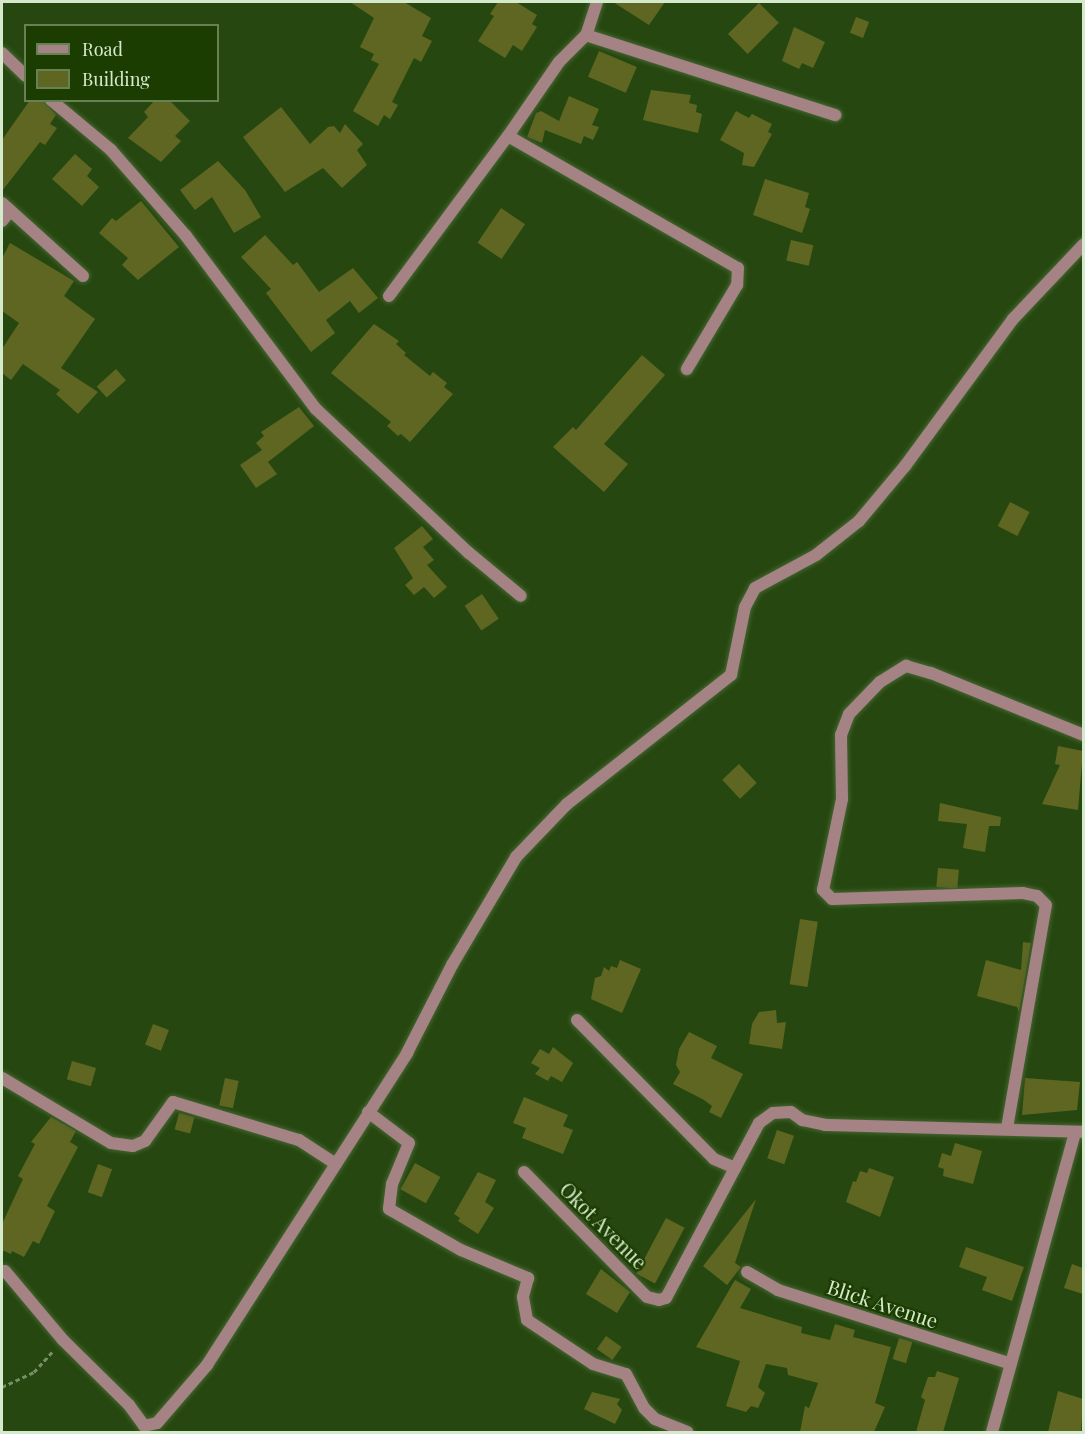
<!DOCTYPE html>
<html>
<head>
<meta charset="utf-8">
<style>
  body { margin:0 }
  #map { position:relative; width:1085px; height:1434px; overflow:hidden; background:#264810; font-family:"Playfair Display",serif }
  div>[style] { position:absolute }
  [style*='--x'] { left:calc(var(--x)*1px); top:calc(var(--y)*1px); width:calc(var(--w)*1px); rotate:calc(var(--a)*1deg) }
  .building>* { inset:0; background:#5e6622; transform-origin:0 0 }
  .path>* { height:3px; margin-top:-1.5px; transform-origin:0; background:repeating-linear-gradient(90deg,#749064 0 4.5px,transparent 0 7.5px) }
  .roads { filter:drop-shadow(0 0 2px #466532) drop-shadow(0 0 2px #466532) }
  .minor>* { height:12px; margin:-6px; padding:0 6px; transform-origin:6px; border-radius:6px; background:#a58385 }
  span { translate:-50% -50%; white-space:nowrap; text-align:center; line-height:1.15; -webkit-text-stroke:4.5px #1c3d02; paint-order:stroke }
  .street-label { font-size:20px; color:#d5eacc }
  .frame { position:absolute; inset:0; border:3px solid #d5eacc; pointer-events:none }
  .legend { position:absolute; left:24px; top:24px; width:195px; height:78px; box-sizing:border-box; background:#1c3d02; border:2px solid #668253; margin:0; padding:8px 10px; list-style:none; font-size:18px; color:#d5eacc }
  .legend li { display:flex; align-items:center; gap:12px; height:30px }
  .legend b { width:30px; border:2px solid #668253 }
</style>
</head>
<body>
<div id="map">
  <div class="building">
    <i style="clip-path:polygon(350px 2px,404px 2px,431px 18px,422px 36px,432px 41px,421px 62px,414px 58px,392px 102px,398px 105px,390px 119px,384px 115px,378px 126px,353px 111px,379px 64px,371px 60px,374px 54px,360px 47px,374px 18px)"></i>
    <i style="clip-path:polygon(498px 2px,516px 2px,537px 15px,532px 24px,537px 27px,522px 51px,513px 45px,505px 58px,478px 41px,494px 16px,490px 14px)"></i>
    <i style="clip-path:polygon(613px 2px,665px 2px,649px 25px)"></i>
    <i style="left:759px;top:3px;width:28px;height:44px;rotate:45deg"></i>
    <i style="left:856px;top:17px;width:14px;height:17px;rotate:21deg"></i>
    <i style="clip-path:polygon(794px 27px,825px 42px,813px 68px,802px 63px,799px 69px,782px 61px)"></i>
    <i style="left:599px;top:51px;width:41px;height:28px;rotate:23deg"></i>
    <i style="clip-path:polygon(651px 90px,691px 95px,689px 103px,697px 105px,696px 112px,702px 114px,698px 133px,643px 120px)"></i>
    <i style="clip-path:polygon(569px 96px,599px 109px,592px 125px,599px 127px,593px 140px,584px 136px,581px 144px,545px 130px,542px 143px,527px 137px,536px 113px,541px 111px,559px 121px)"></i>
    <i style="clip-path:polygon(30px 100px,43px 100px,56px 115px,50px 124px,57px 128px,45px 145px,40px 142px,2px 191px,2px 140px)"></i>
    <i style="clip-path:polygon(155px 100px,169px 100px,190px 121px,175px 136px,181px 141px,161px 162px,128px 138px,148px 117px,144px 112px)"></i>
    <i style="clip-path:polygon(281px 107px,310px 144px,328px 127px,334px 126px,340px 133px,345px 124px,363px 144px,357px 150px,367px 165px,342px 188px,323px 168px,285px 192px,243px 137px)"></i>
    <i style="clip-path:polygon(736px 111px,749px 118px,752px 114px,772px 124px,768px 132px,772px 134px,754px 167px,742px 165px,744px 153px,720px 140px)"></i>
    <i style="clip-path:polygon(75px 154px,92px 169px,87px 176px,99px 187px,82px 206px,52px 179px)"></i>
    <i style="clip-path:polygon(218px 161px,245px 190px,261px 217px,234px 233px,212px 197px,195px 210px,180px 190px)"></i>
    <i style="clip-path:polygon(765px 179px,809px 193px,805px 207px,810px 209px,802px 233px,753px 215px)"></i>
    <i style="clip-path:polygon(141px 201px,179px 247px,138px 280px,122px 265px,128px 258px,99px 233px,112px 218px,116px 221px)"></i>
    <i style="left:501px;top:208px;width:29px;height:42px;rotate:34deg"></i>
    <i style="clip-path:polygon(265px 235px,293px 265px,297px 262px,319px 292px,353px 268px,378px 298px,359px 313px,350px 301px,326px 320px,335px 333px,311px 352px,266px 293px,271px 289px,241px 257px)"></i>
    <i style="left:791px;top:240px;width:23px;height:21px;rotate:13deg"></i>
    <i style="clip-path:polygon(10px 243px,74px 281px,64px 296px,95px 319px,61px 368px,98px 392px,78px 414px,56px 394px,60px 390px,23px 364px,11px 380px,2px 373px,2px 349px,19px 323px,2px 311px,2px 258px)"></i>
    <i style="clip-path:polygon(374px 324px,399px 341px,396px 344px,406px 353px,404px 355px,430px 376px,433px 372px,447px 383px,444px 387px,453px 394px,410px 442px,401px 434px,398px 436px,387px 426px,391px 422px,331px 373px)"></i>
    <i style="clip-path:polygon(642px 355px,665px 375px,604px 444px,628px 464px,604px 492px,553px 447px,573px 427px,576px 430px)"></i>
    <i style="left:116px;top:369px;width:15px;height:26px;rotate:48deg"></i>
    <i style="clip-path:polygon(299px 407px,314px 426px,268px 462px,277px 474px,256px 488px,240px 465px,262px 450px,256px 443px,264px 436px,261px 432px)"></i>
    <i style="left:1010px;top:502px;width:22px;height:27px;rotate:27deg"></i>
    <i style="clip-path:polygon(422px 526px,433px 539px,423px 547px,434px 560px,427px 565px,447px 587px,434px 598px,424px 587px,414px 595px,405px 585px,413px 578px,394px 548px)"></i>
    <i style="left:482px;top:594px;width:30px;height:21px;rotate:56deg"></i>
    <i style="clip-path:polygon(1058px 746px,1083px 751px,1078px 810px,1042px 804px,1060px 765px,1055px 764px)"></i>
    <i style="left:739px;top:764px;width:26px;height:23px;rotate:47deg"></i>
    <i style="clip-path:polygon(940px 803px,1001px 817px,1000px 826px,989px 826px,985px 852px,963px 848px,967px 824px,938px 821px)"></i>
    <i style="left:938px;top:868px;width:21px;height:19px;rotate:5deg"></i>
    <i style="left:800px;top:919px;width:18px;height:66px;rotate:9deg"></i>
    <i style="clip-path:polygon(1023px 942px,1031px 943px,1019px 1012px,1017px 1007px,977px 996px,986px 960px,1021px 970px)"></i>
    <i style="clip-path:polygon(620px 960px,641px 969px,622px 1013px,591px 999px,595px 978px,601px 976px,604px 967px,609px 971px,611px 966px,617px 968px)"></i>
    <i style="clip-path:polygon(776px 1010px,777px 1023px,786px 1022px,782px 1049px,749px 1044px,752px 1024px,759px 1012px)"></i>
    <i style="left:153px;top:1024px;width:17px;height:22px;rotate:21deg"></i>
    <i style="clip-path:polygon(689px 1032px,717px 1046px,711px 1058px,743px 1074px,721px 1118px,709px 1112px,712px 1106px,704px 1100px,673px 1084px,680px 1072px,676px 1065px,679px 1049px)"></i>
    <i style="clip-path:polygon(553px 1047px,573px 1063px,562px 1082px,551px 1076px,548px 1081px,535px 1074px,540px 1068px,531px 1063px,540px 1049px,549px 1054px)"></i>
    <i style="left:72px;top:1061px;width:25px;height:19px;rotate:16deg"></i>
    <i style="left:225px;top:1078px;width:14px;height:28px;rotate:12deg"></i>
    <i style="clip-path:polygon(1025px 1078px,1080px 1082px,1077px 1110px,1022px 1115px)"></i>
    <i style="clip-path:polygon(524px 1097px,568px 1115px,563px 1126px,573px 1130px,563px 1154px,522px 1138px,526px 1128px,513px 1123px)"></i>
    <i style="left:179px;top:1113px;width:16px;height:17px;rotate:15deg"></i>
    <i style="clip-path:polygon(51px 1117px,76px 1131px,70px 1142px,78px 1147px,47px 1206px,55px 1211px,39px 1244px,33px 1241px,24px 1257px,12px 1251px,11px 1254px,2px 1250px,2px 1224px,23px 1179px,18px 1176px,35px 1144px,31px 1142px)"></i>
    <i style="left:777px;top:1130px;width:18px;height:30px;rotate:19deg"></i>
    <i style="clip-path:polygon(955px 1143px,982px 1151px,973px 1184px,943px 1176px,944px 1169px,938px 1167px,942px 1153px,951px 1156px)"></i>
    <i style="left:415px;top:1163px;width:29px;height:30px;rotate:29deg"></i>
    <i style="left:98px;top:1164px;width:15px;height:30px;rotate:20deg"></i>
    <i style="clip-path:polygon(869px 1168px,894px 1177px,880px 1217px,846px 1202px,853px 1181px,856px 1182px,860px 1171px,867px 1173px)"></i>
    <i style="clip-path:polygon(478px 1172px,496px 1180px,485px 1202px,494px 1208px,478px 1234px,458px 1221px,460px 1218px,454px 1214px)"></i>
    <i style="clip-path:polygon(756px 1199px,735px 1263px,741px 1267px,727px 1285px,703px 1266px)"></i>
    <i style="left:666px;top:1218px;width:21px;height:63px;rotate:28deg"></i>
    <i style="clip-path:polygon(966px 1247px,1024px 1267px,1012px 1301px,982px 1290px,987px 1277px,959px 1267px)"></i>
    <i style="clip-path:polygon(1072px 1264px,1083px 1268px,1083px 1294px,1064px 1288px)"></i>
    <i style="clip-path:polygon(601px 1269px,630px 1292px,617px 1313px,586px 1294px)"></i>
    <i style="clip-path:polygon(735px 1280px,751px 1289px,740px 1308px,802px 1327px,801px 1333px,830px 1340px,835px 1324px,855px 1330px,853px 1337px,891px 1347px,875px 1403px,885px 1407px,874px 1432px,800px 1432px,805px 1406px,809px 1408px,818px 1383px,788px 1375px,787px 1368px,766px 1364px,758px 1387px,765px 1393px,758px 1408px,751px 1406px,746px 1412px,726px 1406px,740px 1361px,696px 1347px)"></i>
    <i style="left:606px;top:1336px;width:19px;height:16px;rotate:35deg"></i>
    <i style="left:899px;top:1338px;width:14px;height:22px;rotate:17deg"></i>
    <i style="clip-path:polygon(937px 1371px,959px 1378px,943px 1432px,916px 1432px,925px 1400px,921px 1397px,928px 1377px,935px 1377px)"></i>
    <i style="clip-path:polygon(1058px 1391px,1083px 1399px,1081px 1432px,1048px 1432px)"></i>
    <i style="clip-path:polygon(592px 1392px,620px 1399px,617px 1404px,622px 1410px,615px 1424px,584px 1409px)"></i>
  </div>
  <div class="path">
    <i style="--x:2;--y:1387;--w:35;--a:-25"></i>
    <i style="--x:34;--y:1372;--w:28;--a:-48"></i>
  </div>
  <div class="roads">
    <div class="minor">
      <i style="--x:597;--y:2;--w:35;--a:108"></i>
      <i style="--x:586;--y:35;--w:38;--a:135"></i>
      <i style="--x:559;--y:62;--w:90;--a:124.6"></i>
      <i style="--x:508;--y:136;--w:265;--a:29.9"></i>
      <i style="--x:738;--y:268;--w:17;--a:93"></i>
      <i style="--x:737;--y:285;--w:98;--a:120.8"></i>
      <i style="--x:586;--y:35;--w:262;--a:17.8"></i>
      <i style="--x:2;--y:53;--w:33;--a:44"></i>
      <i style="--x:51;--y:100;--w:78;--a:39.8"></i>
      <i style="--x:111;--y:150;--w:114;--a:48.9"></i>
      <i style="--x:186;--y:236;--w:216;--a:53.1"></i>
      <i style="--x:316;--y:409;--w:210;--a:43.3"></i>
      <i style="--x:469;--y:553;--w:67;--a:39.6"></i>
      <i style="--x:2;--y:203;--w:109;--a:42"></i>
      <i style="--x:2;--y:221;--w:13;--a:-51"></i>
      <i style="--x:389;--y:296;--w:199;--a:-53.4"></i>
      <i style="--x:577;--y:1020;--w:195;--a:45.4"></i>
      <i style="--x:714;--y:1159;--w:23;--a:23"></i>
      <i style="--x:2;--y:1078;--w:127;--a:30.8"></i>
      <i style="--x:111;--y:1143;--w:22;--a:8"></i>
      <i style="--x:133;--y:1146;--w:13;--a:-23"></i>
      <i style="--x:145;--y:1141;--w:48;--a:-54.3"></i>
      <i style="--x:173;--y:1102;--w:132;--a:16.8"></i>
      <i style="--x:299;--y:1140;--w:44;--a:33"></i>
      <i style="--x:368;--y:1112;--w:51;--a:37.1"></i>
      <i style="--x:409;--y:1143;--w:44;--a:112.5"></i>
      <i style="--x:392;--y:1184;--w:25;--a:97"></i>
      <i style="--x:389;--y:1209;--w:83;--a:29.7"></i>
      <i style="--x:461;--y:1250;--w:73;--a:22.7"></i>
      <i style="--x:528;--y:1278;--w:20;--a:105"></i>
      <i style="--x:523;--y:1297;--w:23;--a:80"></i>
      <i style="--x:527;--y:1320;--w:79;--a:33.7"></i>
      <i style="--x:593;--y:1364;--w:34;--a:17"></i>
      <i style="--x:626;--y:1374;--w:38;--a:62"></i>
      <i style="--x:644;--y:1408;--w:16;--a:45"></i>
      <i style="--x:655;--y:1419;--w:35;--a:22"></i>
      <i style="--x:1007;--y:1128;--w:226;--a:-80.1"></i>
      <i style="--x:1046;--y:905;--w:13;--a:-135"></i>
      <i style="--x:1037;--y:896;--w:14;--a:-168"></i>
      <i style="--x:1023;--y:893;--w:191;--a:178.2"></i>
      <i style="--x:832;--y:899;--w:13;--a:-135"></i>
      <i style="--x:823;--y:890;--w:93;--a:-78.2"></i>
      <i style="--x:842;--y:799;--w:64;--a:-90.9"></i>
      <i style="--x:841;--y:735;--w:22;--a:-69"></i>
      <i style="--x:849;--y:714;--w:45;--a:-45.9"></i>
      <i style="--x:880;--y:682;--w:31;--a:-32"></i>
      <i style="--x:906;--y:666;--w:26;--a:16"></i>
      <i style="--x:931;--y:673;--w:165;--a:22.1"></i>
      <i style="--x:524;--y:1172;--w:175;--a:45.5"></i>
      <i style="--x:647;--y:1297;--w:12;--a:14"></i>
      <i style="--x:659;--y:1300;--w:7;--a:-16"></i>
      <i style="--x:666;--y:1298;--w:198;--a:-62"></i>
      <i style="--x:759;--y:1123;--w:17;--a:-36"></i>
      <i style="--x:773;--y:1113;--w:18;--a:-3"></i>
      <i style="--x:791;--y:1112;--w:14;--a:36"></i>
      <i style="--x:802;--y:1120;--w:24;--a:12"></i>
      <i style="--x:825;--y:1125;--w:259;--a:1.5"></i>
      <i style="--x:5;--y:1271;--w:90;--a:50"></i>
      <i style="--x:63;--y:1340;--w:93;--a:44.6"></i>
      <i style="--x:129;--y:1405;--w:26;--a:54"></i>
      <i style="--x:144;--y:1426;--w:13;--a:-13"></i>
      <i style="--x:157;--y:1423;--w:77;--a:-49.2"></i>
      <i style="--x:207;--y:1365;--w:371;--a:-57.3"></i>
      <i style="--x:407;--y:1053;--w:99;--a:-62.9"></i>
      <i style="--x:452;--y:965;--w:126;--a:-59.3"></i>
      <i style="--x:516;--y:857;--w:74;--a:-46.1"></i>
      <i style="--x:567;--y:804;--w:209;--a:-38.2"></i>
      <i style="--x:731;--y:675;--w:69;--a:-78.4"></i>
      <i style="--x:745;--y:607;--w:21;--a:-62"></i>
      <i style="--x:755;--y:588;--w:69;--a:-28.4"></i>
      <i style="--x:816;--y:555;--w:55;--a:-38.3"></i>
      <i style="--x:859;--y:521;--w:72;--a:-50.1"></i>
      <i style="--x:905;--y:466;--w:182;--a:-53.7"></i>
      <i style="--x:1013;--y:319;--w:103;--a:-46.6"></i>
      <i style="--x:747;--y:1272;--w:36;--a:30"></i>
      <i style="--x:778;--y:1290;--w:244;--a:17.6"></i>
      <i style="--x:992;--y:1432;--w:311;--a:-74.5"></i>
    </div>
  </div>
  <div class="street-label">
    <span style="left:604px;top:1225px;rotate:45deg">Okot Avenue</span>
    <span style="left:883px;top:1303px;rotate:18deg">Blick Avenue</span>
  </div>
  <div class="frame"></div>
  <ul class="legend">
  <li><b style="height:8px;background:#a58385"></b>Road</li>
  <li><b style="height:16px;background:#5e6622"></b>Building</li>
  </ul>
</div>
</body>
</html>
